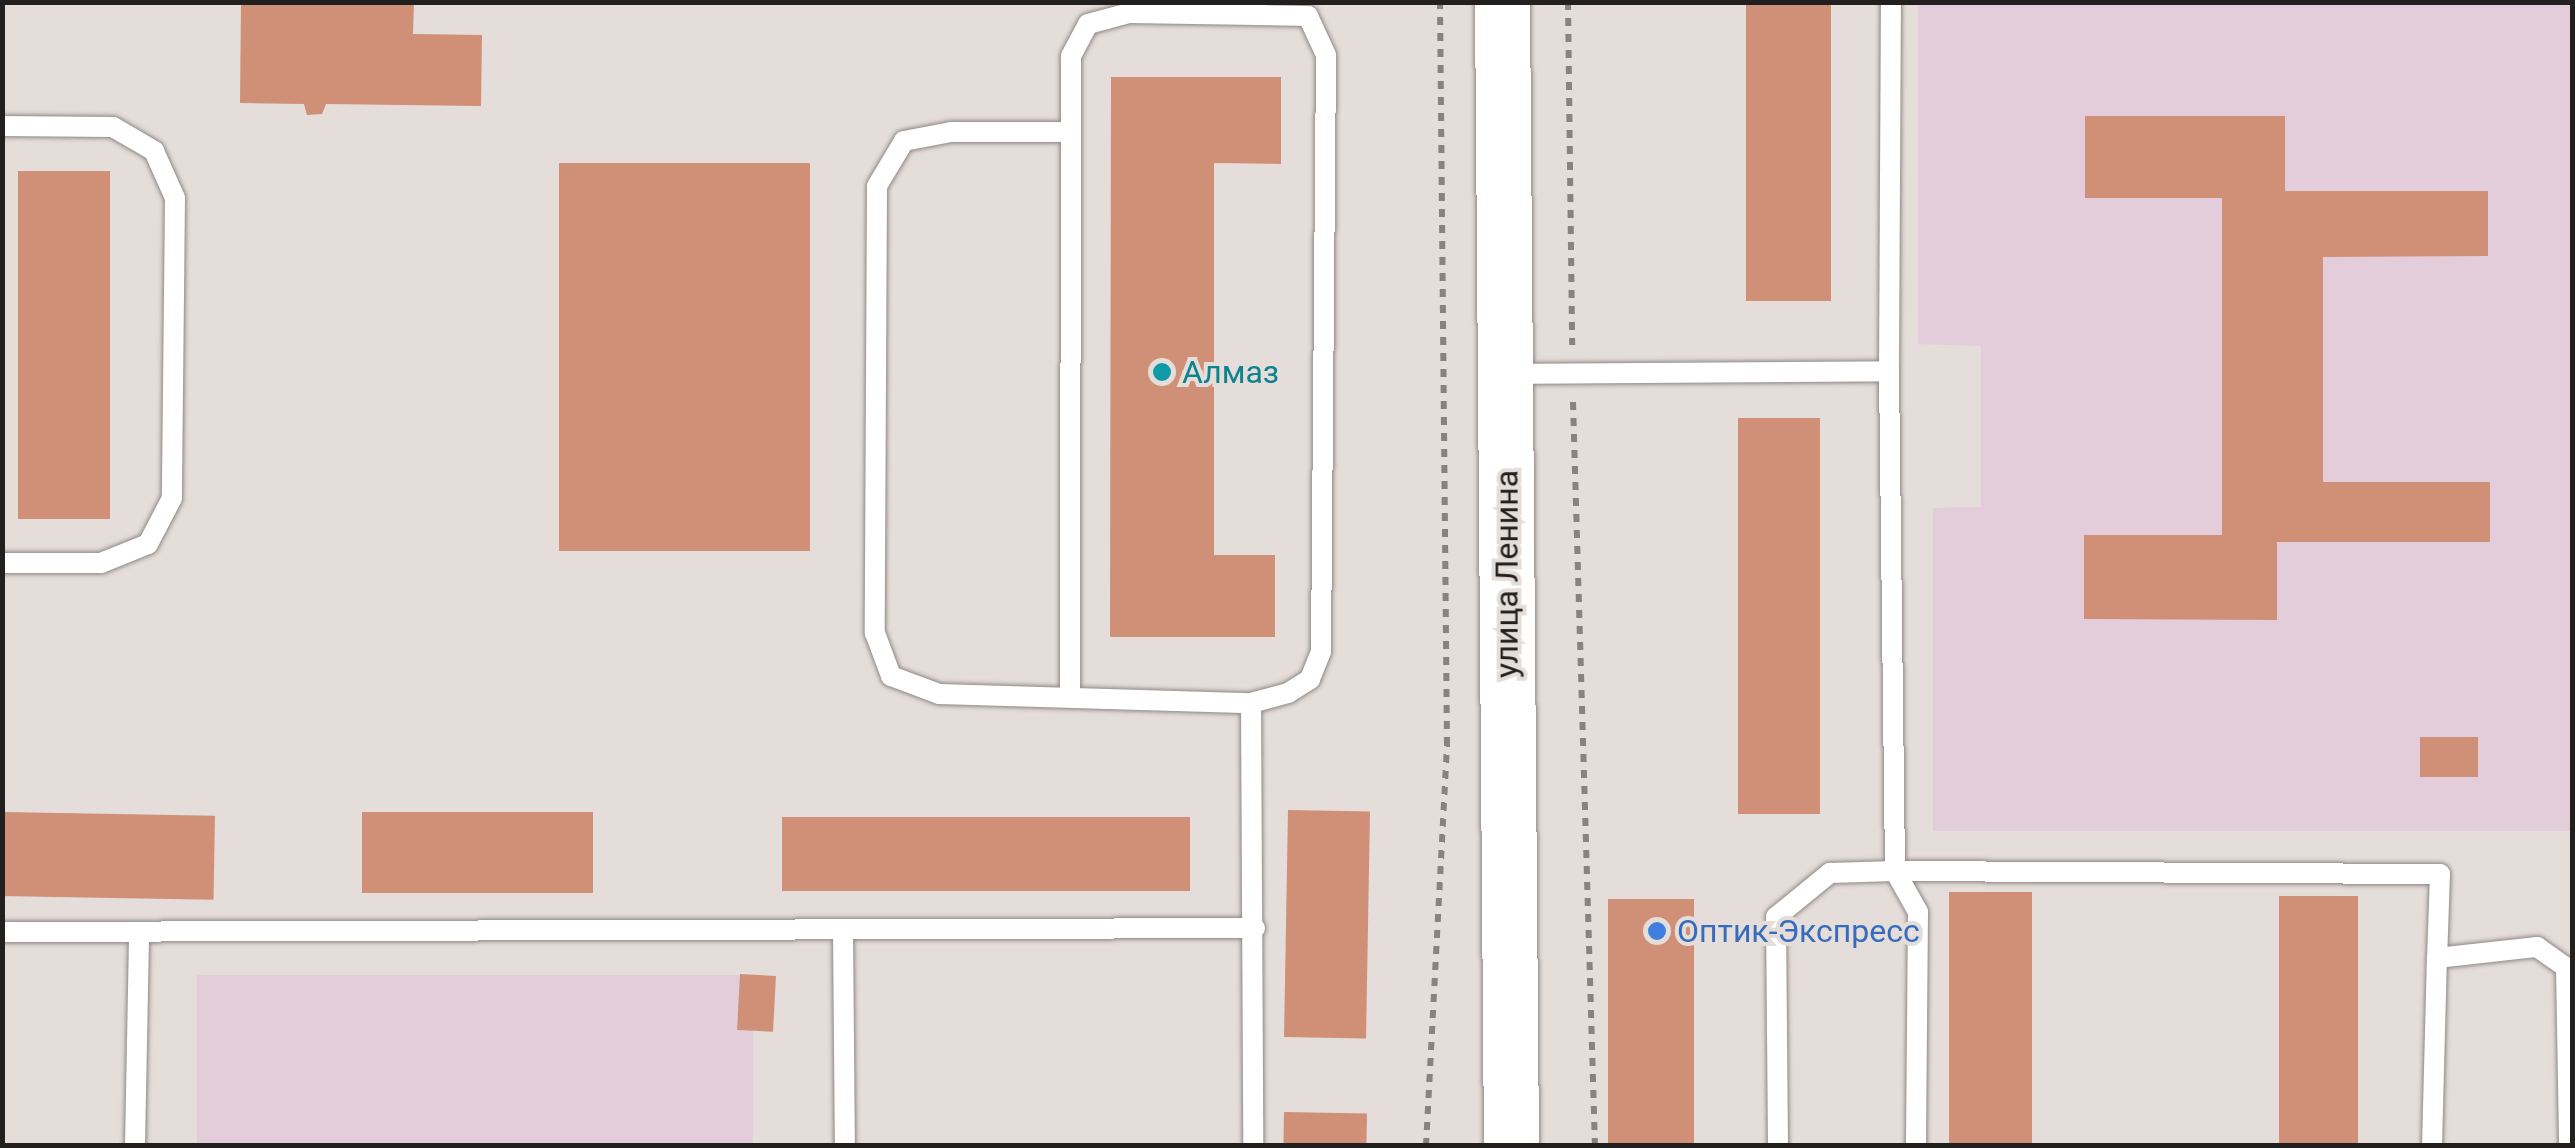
<!DOCTYPE html>
<html>
<head>
<meta charset="utf-8">
<style>
  body { margin:0 }
  #map { position:relative; width:2575px; height:1148px; overflow:hidden; background:#e4ddd9; font-family:Roboto,sans-serif }
  div>[style] { position:absolute }
  [style*='--x'] { left:calc(var(--x)*1px); top:calc(var(--y)*1px); width:calc(var(--w)*1px); rotate:calc(var(--a)*1deg) }
  .education>* { inset:0; background:#e3cddb; transform-origin:0 0 }
  .building>* { inset:0; background:#d08f77; transform-origin:0 0 }
  .path>* { height:6px; margin-top:-3px; transform-origin:0; background:repeating-linear-gradient(90deg,#888380 0 8px,transparent 0 16px) }
  .roads { filter:drop-shadow(0 0 2px #8f8885) drop-shadow(0 0 2px #8f8885) }
  .lane>* { height:20px; margin:-10px; padding:0 10px; transform-origin:10px; border-radius:10px; background:#fff }
  .secondary>* { height:55px; margin:-27.5px; padding:0 27.5px; transform-origin:27.5px; border-radius:27.5px; background:#fff }
  .dots>* { width:28px; height:28px; translate:-50% -50%; box-sizing:border-box; border:5px solid #e4ddd9; border-radius:50% }
  span { translate:-50% -50%; white-space:nowrap; text-align:center; line-height:1.15; -webkit-text-stroke:8px #e4ddd9; paint-order:stroke }
  .culture-label { font-size:32px; color:#0d838f }
  .left { translate:0 -50%; text-align:left }
  .street-label { font-size:32px; color:#22201e }
  .shop-label { font-size:32px; color:#366cbe }
  .frame { position:absolute; inset:0; border:5px solid #22201e; pointer-events:none }
</style>
</head>
<body>
<div id="map">
  <div class="education">
    <i style="clip-path:polygon(1918px 3px,2572px 3px,2572px 831px,1933px 831px,1933px 508px,1981px 507px,1981px 346px,1918px 344px)"></i>
    <i style="left:197px;top:975px;width:556px;height:171px"></i>
  </div>
  <div class="building">
    <i style="clip-path:polygon(241px 2px,414px 2px,413px 34px,482px 35px,481px 106px,326px 104px,322px 114px,307px 115px,304px 104px,240px 103px)"></i>
    <i style="left:1746px;top:2px;width:85px;height:299px"></i>
    <i style="clip-path:polygon(1111px 77px,1281px 77px,1281px 164px,1214px 163px,1214px 555px,1275px 555px,1275px 637px,1110px 637px)"></i>
    <i style="clip-path:polygon(2085px 116px,2285px 116px,2285px 191px,2488px 191px,2488px 256px,2323px 257px,2323px 482px,2490px 482px,2490px 542px,2277px 542px,2277px 620px,2084px 619px,2084px 535px,2222px 535px,2222px 198px,2085px 198px)"></i>
    <i style="left:559px;top:163px;width:251px;height:388px"></i>
    <i style="left:18px;top:171px;width:92px;height:348px"></i>
    <i style="left:1738px;top:418px;width:82px;height:396px"></i>
    <i style="left:2420px;top:737px;width:58px;height:40px"></i>
    <i style="left:1288px;top:810px;width:82px;height:227px;rotate:1deg"></i>
    <i style="left:2px;top:812px;width:213px;height:84px;rotate:1deg"></i>
    <i style="left:362px;top:812px;width:231px;height:81px"></i>
    <i style="left:782px;top:817px;width:408px;height:74px"></i>
    <i style="left:2032px;top:892px;width:254px;height:83px;rotate:90deg"></i>
    <i style="left:2358px;top:896px;width:250px;height:79px;rotate:90deg"></i>
    <i style="left:1608px;top:899px;width:86px;height:247px"></i>
    <i style="left:740px;top:974px;width:36px;height:56px;rotate:3deg"></i>
    <i style="left:1284px;top:1112px;width:83px;height:34px;rotate:1deg"></i>
  </div>
  <div class="path">
    <i style="--x:1568;--y:2;--w:343;--a:89.3"></i>
    <i style="--x:1573;--y:402;--w:744;--a:88.31"></i>
    <i style="--x:1426;--y:1146;--w:402;--a:-87"></i>
    <i style="--x:1447;--y:745;--w:743;--a:-90.54"></i>
  </div>
  <div class="roads">
    <div class="lane">
      <i style="--x:2;--y:126;--w:111;--a:0.5"></i>
      <i style="--x:113;--y:127;--w:48;--a:30.3"></i>
      <i style="--x:154;--y:151;--w:51;--a:65.9"></i>
      <i style="--x:175;--y:198;--w:300;--a:90.6"></i>
      <i style="--x:172;--y:498;--w:52;--a:117.6"></i>
      <i style="--x:148;--y:544;--w:51;--a:158"></i>
      <i style="--x:101;--y:563;--w:99;--a:180"></i>
      <i style="--x:1071;--y:132;--w:120;--a:180"></i>
      <i style="--x:951;--y:132;--w:48;--a:169.2"></i>
      <i style="--x:904;--y:141;--w:52;--a:121"></i>
      <i style="--x:877;--y:186;--w:447;--a:90.3"></i>
      <i style="--x:875;--y:633;--w:46;--a:69.6"></i>
      <i style="--x:891;--y:676;--w:51;--a:20.6"></i>
      <i style="--x:939;--y:694;--w:312;--a:1.7"></i>
      <i style="--x:1251;--y:703;--w:38;--a:-15"></i>
      <i style="--x:1288;--y:693;--w:26;--a:-32"></i>
      <i style="--x:1310;--y:679;--w:29;--a:-68"></i>
      <i style="--x:1321;--y:652;--w:597;--a:-89.52"></i>
      <i style="--x:1326;--y:55;--w:43;--a:-114.8"></i>
      <i style="--x:1308;--y:16;--w:51;--a:-178.9"></i>
      <i style="--x:1257;--y:15;--w:13;--a:-90"></i>
      <i style="--x:1889;--y:371;--w:369;--a:-89.7"></i>
      <i style="--x:1506;--y:374;--w:383;--a:-0.4"></i>
      <i style="--x:1889;--y:371;--w:500;--a:89.31"></i>
      <i style="--x:1895;--y:871;--w:545;--a:0.32"></i>
      <i style="--x:2440;--y:874;--w:84;--a:92"></i>
      <i style="--x:2437;--y:958;--w:101;--a:-6.3"></i>
      <i style="--x:2537;--y:947;--w:35;--a:35"></i>
      <i style="--x:2566;--y:967;--w:179;--a:89"></i>
      <i style="--x:1070;--y:696;--w:640;--a:-89.91"></i>
      <i style="--x:1071;--y:56;--w:36;--a:-62"></i>
      <i style="--x:1088;--y:24;--w:42;--a:-15"></i>
      <i style="--x:1129;--y:13;--w:128;--a:0.9"></i>
      <i style="--x:1251;--y:703;--w:443;--a:89.7"></i>
      <i style="--x:843;--y:930;--w:216;--a:89.5"></i>
      <i style="--x:2;--y:932;--w:1253;--a:-0.18"></i>
      <i style="--x:135;--y:1146;--w:214;--a:-88.9"></i>
      <i style="--x:1778;--y:1146;--w:229;--a:-90.5"></i>
      <i style="--x:1776;--y:917;--w:70;--a:-39.2"></i>
      <i style="--x:1830;--y:873;--w:65;--a:-1.8"></i>
      <i style="--x:1895;--y:871;--w:47;--a:60.7"></i>
      <i style="--x:1918;--y:912;--w:234;--a:90.5"></i>
      <i style="--x:2432;--y:1146;--w:188;--a:-88.5"></i>
    </div>
    <div class="secondary">
      <i style="--x:1502;--y:2;--w:1144;--a:89.55"></i>
    </div>
  </div>
  <div class="dots">
    <i style="left:1162px;top:372px;background:#0f9aa8"></i>
    <i style="left:1657px;top:931px;background:#3f7fe0"></i>
  </div>
  <div class="culture-label">
    <span class="left" style="left:1182px;top:372px">Алмаз</span>
  </div>
  <div class="street-label">
    <span style="left:1507px;top:574px;rotate:-90deg">улица Ленина</span>
  </div>
  <div class="shop-label">
    <span class="left" style="left:1677px;top:931px">Оптик-Экспресс</span>
  </div>
  <div class="frame"></div>
</div>
</body>
</html>
